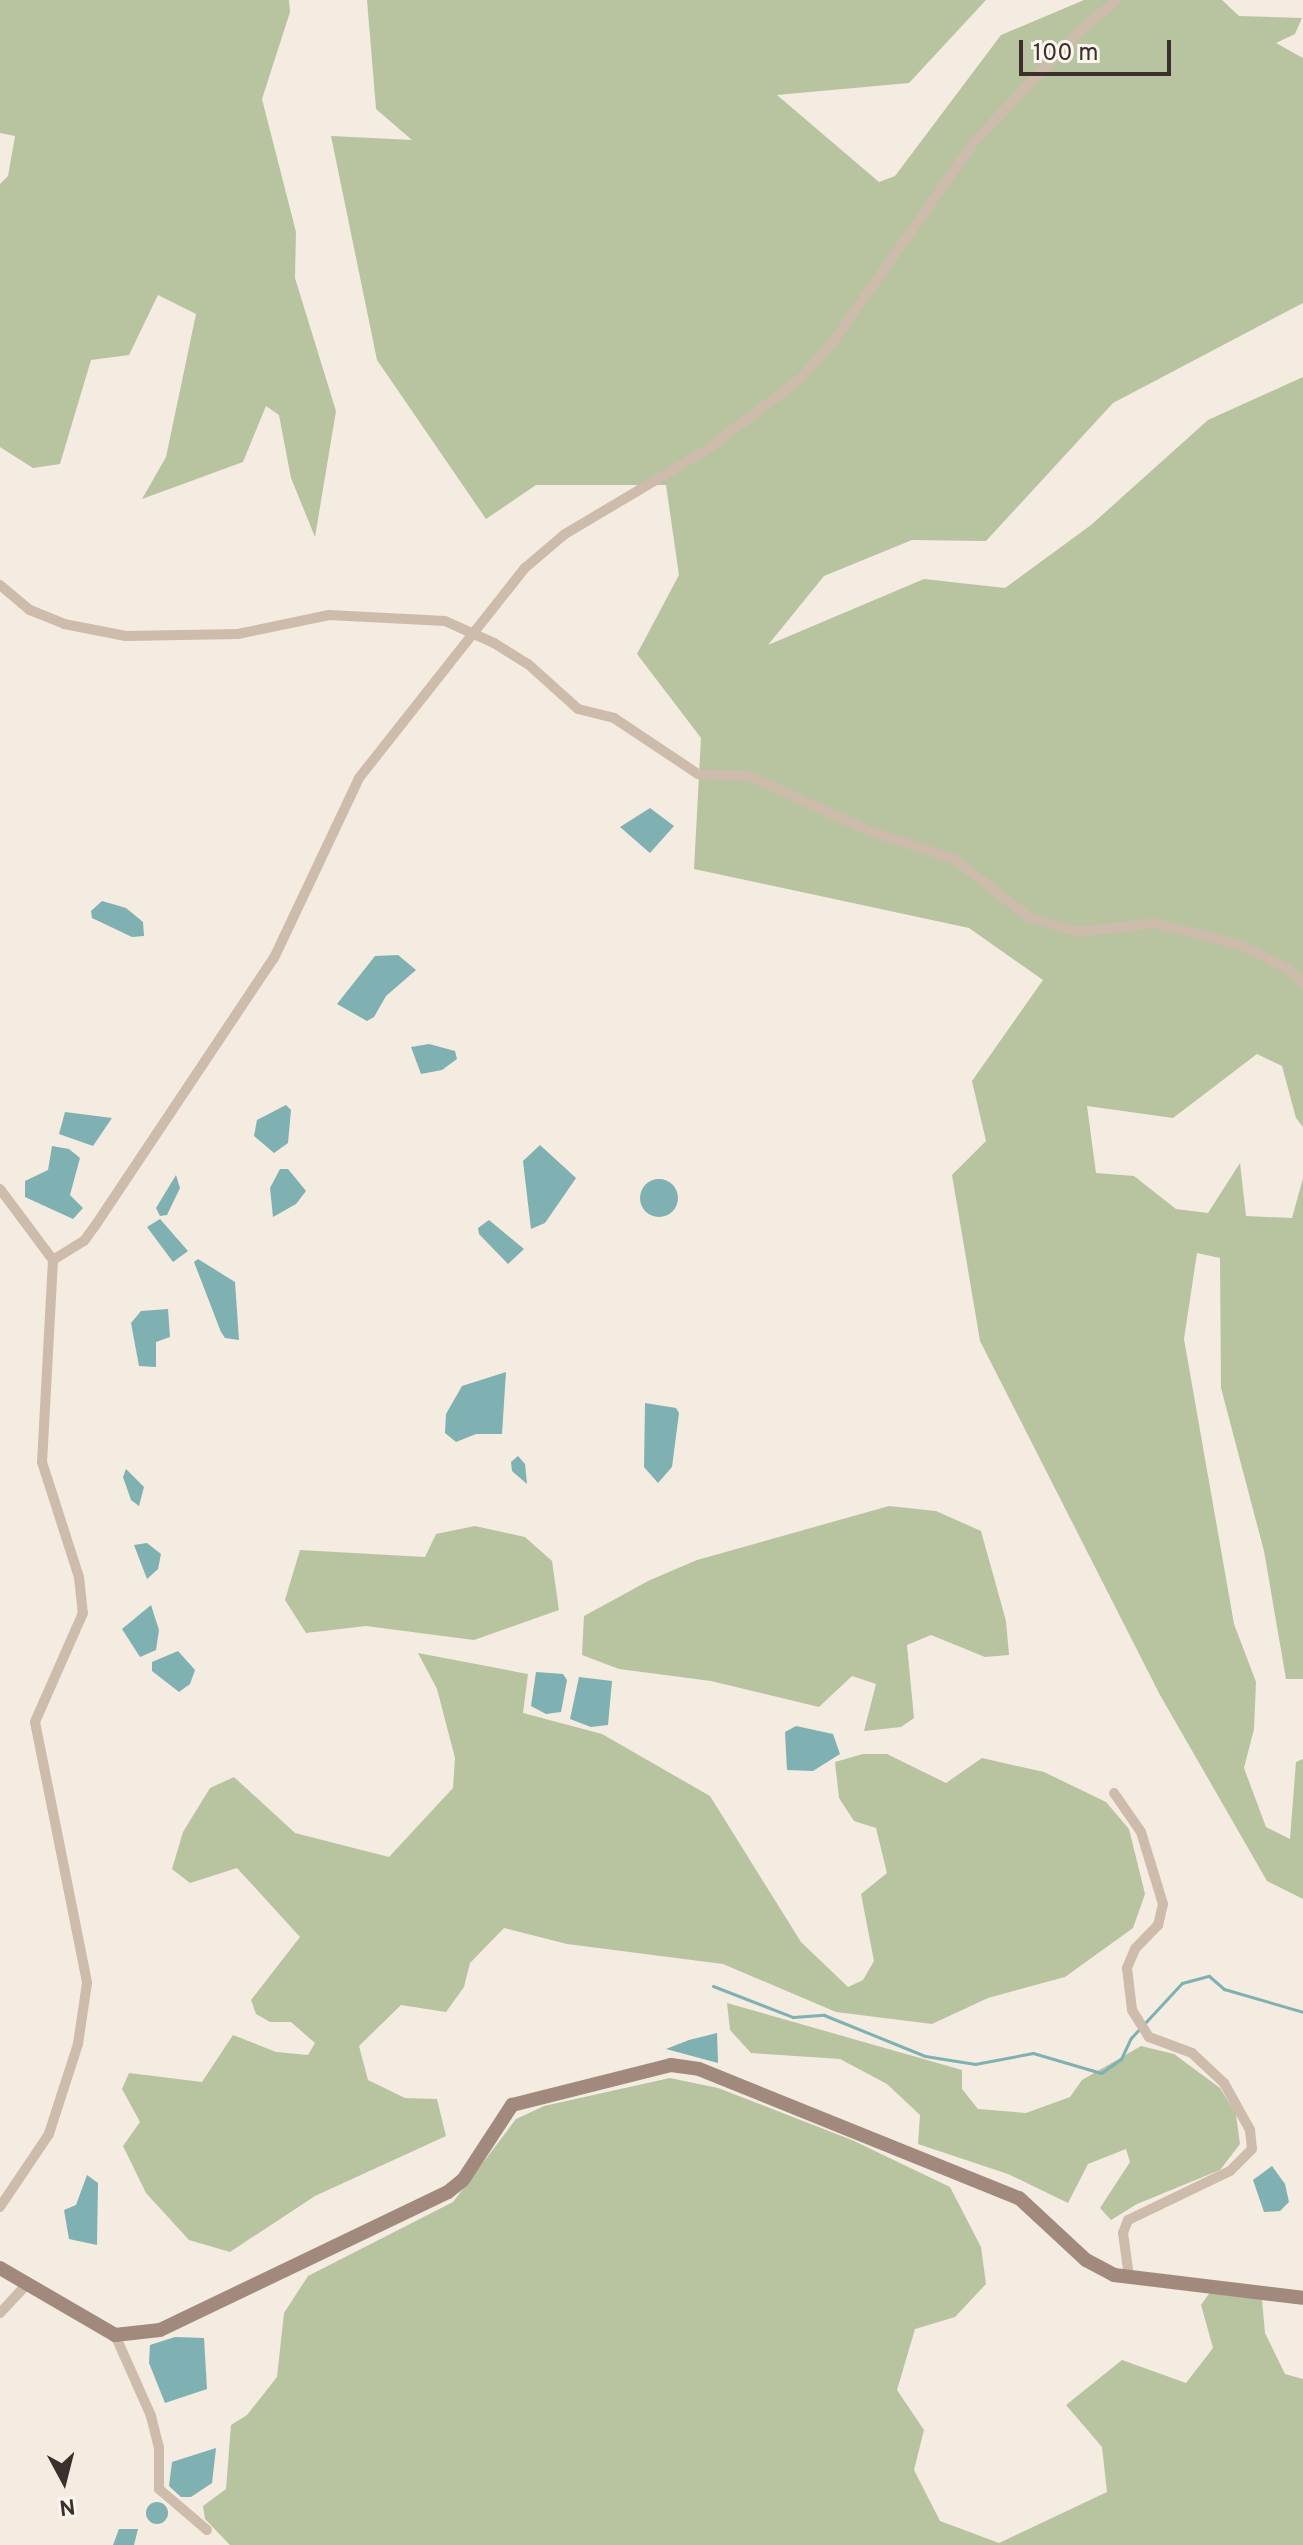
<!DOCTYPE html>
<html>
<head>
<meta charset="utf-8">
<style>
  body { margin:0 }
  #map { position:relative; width:1303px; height:2545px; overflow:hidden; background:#f4ebe1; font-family:Overpass,sans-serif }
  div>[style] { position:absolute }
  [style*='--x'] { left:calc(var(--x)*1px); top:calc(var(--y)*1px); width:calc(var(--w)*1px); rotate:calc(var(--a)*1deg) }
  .green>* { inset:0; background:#b8c4a0 }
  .water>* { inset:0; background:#7fb0b2 }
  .round { border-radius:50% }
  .stream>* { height:3px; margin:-1.5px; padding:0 1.5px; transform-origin:1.5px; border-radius:1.5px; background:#7fb0b2 }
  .street>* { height:10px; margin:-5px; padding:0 5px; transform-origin:5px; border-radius:5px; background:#cdbbac }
  .secondary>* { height:14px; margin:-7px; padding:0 7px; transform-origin:7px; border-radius:7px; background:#a18a7d }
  span { translate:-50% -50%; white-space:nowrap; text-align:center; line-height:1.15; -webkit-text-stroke:7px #fbf5ee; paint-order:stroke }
  .north { position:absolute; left:24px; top:2441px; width:80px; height:80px; -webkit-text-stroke:6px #fbf5ee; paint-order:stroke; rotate:173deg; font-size:22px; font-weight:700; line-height:32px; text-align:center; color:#3b302b }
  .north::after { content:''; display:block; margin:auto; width:28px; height:36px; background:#3b302b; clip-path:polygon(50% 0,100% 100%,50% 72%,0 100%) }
  .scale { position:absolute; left:1019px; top:40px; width:152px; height:36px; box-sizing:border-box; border:4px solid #3b302b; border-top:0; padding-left:10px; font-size:24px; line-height:28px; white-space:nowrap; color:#3b302b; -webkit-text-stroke:6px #fbf5ee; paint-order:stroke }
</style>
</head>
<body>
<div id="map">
  <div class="green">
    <i style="clip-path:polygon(0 0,289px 0,290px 12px,262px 99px,296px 232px,295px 278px,336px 411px,315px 537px,291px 478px,279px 415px,266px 406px,243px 462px,142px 499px,166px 457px,196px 314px,158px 295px,129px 355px,91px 360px,60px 464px,33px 468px,0 447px,0 184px,8px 176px,15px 136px,0 133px)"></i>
    <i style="clip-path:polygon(367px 0,986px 0,909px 83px,777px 95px,879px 182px,895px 176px,1001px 35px,1084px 0,1222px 0,1239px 16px,1302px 18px,1295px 34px,1276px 43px,1303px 58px,1303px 303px,1113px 403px,986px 541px,912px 540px,824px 576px,768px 645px,924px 579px,1005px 588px,1091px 525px,1208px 420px,1303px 377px,1303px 1127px,1296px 1118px,1282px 1066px,1257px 1054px,1173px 1118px,1087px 1106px,1096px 1173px,1134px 1176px,1176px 1209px,1208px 1213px,1240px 1163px,1246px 1216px,1292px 1218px,1303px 1178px,1303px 1679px,1286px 1679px,1264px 1551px,1221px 1388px,1220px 1258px,1197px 1253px,1184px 1339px,1234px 1624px,1256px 1682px,1254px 1729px,1244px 1768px,1266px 1827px,1290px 1839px,1296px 1762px,1303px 1759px,1303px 1899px,1267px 1881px,1160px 1695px,980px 1341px,952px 1175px,986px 1141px,972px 1081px,1043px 980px,969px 928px,694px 869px,701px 738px,637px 654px,679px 575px,666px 485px,536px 485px,486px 519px,377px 360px,331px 136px,412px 140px,376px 109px)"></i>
    <i style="clip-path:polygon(889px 1506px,936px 1511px,981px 1531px,1006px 1621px,1009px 1655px,985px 1657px,931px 1635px,907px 1645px,914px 1718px,901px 1727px,864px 1731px,876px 1684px,852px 1676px,819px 1707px,711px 1681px,619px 1669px,582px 1655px,584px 1616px,650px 1580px,697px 1560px)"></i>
    <i style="clip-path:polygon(475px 1526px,525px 1537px,552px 1561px,559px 1610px,474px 1640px,366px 1626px,306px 1633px,285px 1600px,300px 1550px,425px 1557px,436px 1534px)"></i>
    <i style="clip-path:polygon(418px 1653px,528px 1674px,523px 1713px,602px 1734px,710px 1796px,801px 1942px,848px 1987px,863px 1980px,874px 1961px,861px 1894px,887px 1873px,876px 1828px,854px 1821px,839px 1798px,835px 1762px,863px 1754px,887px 1754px,946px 1783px,982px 1758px,1044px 1772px,1106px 1802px,1129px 1829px,1145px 1894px,1133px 1928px,1065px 1977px,988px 1998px,932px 2024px,836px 2012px,723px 1964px,567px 1944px,504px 1928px,470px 1963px,464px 1987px,446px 2012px,401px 2005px,359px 2046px,368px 2080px,405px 2098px,437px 2099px,446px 2136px,315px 2196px,230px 2252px,189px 2240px,146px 2193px,123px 2146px,140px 2122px,122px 2089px,129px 2073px,202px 2082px,233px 2035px,276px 2052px,308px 2055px,315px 2043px,291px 2022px,270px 2022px,256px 2014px,251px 2000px,300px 1937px,237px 1868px,190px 1883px,172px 1869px,183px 1832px,210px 1788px,234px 1777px,295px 1833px,389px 1857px,453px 1788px,455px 1758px,437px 1689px)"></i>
    <i style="clip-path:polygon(727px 2003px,962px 2070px,962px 2089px,978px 2109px,1026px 2113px,1070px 2097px,1082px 2080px,1141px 2046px,1174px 2054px,1220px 2088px,1236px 2114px,1240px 2144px,1220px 2170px,1137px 2204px,1111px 2220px,1100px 2208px,1130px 2162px,1126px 2149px,1088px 2164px,1068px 2203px,1008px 2174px,918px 2144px,920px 2115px,887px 2084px,840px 2059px,751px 2053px,730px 2030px)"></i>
    <i style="clip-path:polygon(670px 2078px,718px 2088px,852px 2140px,950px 2187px,981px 2247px,986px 2284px,955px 2317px,915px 2329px,897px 2390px,924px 2430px,914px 2470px,940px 2521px,999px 2543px,1107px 2492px,1102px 2447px,1066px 2405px,1122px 2360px,1186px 2383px,1213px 2348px,1201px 2305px,1213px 2288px,1262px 2300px,1265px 2333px,1285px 2374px,1303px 2379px,1303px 2545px,230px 2545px,205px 2519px,203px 2506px,226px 2489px,231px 2425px,247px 2415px,277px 2377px,284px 2313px,308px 2276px,453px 2202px,516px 2119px,544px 2106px)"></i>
  </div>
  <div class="water">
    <i style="clip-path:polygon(650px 808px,674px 826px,650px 853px,620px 827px)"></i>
    <i style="clip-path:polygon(102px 901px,126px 908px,143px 922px,144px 936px,132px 937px,92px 918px,91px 911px)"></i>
    <i style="clip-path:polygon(398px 955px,416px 970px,386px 996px,374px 1017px,367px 1021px,337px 1004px,375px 956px)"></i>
    <i style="clip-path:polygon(429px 1044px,455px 1051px,457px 1059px,442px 1070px,421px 1074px,411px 1047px)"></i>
    <i style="clip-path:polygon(286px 1105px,291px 1110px,288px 1143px,274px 1153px,254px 1136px,257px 1120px)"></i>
    <i style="clip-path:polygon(65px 1112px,112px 1118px,93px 1146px,59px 1134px)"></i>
    <i style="clip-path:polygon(540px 1145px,576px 1178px,545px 1223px,531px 1229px,523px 1161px)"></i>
    <i style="clip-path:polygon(52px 1146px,69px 1149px,80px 1158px,70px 1195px,83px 1208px,73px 1219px,25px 1197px,25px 1181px,48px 1170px)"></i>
    <i style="clip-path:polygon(280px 1169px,288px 1169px,306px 1191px,296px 1204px,273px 1217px,270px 1188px)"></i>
    <i style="clip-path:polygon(176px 1175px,180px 1188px,167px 1215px,160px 1216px,156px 1208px)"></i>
    <i class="round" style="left:640px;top:1179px;width:38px;height:38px"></i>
    <i style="clip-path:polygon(160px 1219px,188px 1251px,173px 1262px,147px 1227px)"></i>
    <i style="clip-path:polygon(489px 1220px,524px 1249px,508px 1264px,479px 1234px,478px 1228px)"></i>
    <i style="clip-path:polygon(198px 1259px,235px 1282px,239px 1340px,225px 1338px,221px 1332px,194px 1262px)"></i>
    <i style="clip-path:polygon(168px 1309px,170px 1337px,156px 1342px,156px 1367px,139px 1366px,131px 1323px,141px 1311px)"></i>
    <i style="clip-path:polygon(506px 1372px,502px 1434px,476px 1434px,456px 1442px,445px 1433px,446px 1414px,462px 1386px)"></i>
    <i style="clip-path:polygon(645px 1403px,676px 1408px,679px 1413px,672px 1467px,658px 1483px,644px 1467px)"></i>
    <i style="clip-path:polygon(518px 1456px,525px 1464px,527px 1484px,512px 1471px,511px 1462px)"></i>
    <i style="clip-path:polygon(126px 1469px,144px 1487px,139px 1506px,131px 1500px,123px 1477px)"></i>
    <i style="clip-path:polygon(147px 1543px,161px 1554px,158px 1569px,147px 1579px,134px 1545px)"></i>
    <i style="clip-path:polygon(151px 1605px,159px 1630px,156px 1650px,140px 1657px,122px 1629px)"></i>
    <i style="clip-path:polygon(178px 1651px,195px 1670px,190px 1684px,179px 1692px,152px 1671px,152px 1662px)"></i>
    <i style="clip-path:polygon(536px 1672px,563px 1674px,567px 1680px,561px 1712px,546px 1714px,531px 1706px)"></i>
    <i style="clip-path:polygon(579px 1677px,612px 1681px,608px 1725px,591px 1727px,570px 1719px)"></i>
    <i style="clip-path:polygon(796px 1726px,833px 1734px,840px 1754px,813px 1771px,787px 1770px,785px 1732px)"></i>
    <i style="clip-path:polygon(717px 2033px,718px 2063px,666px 2049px,689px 2040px)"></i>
    <i style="clip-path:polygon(1272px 2166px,1285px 2184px,1289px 2202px,1280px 2211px,1264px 2212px,1253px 2180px)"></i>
    <i style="clip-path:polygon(87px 2175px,98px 2183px,97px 2245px,69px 2239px,64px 2210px,76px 2205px)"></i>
    <i style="clip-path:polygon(175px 2337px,204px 2338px,207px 2389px,165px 2403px,149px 2363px,150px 2345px)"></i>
    <i style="clip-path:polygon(216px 2448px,212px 2483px,191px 2497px,181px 2497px,169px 2486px,172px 2462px)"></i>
    <i class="round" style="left:146px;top:2502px;width:22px;height:22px"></i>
    <i style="clip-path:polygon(119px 2529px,138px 2529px,134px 2545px,113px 2545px)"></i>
  </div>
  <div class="stream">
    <i style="--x:713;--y:1986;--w:86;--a:21.2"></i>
    <i style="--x:793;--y:2017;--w:31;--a:-4"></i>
    <i style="--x:824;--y:2015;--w:109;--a:22.1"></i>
    <i style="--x:925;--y:2056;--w:51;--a:9.1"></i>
    <i style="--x:975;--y:2064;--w:59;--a:-10.7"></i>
    <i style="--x:1033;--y:2053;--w:71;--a:16.4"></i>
    <i style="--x:1101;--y:2073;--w:24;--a:-35"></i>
    <i style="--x:1121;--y:2059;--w:23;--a:-65"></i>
    <i style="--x:1131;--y:2038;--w:75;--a:-47.2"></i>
    <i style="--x:1182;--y:1983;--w:28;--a:-15"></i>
    <i style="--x:1209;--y:1976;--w:20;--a:41"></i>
    <i style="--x:1224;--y:1989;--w:82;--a:16.2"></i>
  </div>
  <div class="street">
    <i style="--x:0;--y:585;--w:39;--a:40"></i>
    <i style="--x:30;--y:610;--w:37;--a:22"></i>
    <i style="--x:64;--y:624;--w:63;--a:11"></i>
    <i style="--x:126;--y:636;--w:112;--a:-1"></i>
    <i style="--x:238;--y:634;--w:93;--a:-11.8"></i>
    <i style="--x:329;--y:615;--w:116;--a:3"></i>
    <i style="--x:445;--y:621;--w:54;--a:24.2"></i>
    <i style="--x:494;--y:643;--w:40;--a:32"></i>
    <i style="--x:528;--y:664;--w:67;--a:42"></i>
    <i style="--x:578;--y:709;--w:37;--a:14"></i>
    <i style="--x:614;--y:718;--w:101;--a:33.7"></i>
    <i style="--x:698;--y:774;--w:52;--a:2.2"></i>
    <i style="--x:750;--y:776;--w:131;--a:24.8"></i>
    <i style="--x:869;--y:831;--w:89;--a:18.2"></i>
    <i style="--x:954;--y:859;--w:96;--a:37.8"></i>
    <i style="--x:1030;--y:918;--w:51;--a:15.9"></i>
    <i style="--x:1079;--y:932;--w:76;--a:-6.8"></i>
    <i style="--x:1154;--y:923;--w:90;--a:14.2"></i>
    <i style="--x:1241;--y:945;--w:53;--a:27.1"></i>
    <i style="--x:1288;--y:969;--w:21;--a:43"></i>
    <i style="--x:0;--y:1189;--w:89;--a:53.3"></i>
    <i style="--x:53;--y:1260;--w:202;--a:93.1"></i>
    <i style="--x:42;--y:1462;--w:121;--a:72.2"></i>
    <i style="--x:79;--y:1577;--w:36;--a:84"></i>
    <i style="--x:83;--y:1613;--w:119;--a:113.8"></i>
    <i style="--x:35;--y:1722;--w:266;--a:78.7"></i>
    <i style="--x:87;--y:1983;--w:62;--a:98.4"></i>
    <i style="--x:78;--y:2044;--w:95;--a:107.9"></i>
    <i style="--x:49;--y:2134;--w:88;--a:123.9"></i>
    <i style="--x:53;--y:1260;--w:36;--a:-32"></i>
    <i style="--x:84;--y:1241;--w:19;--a:-54"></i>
    <i style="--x:95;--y:1226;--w:322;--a:-56.3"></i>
    <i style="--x:274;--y:958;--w:199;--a:-64.7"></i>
    <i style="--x:359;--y:778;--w:268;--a:-51.7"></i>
    <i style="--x:525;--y:568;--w:52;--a:-40.4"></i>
    <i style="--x:565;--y:534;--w:163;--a:-30.7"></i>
    <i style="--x:705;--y:451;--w:118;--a:-37.1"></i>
    <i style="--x:799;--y:380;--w:51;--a:-48.2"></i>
    <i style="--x:833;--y:342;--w:245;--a:-54.8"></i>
    <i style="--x:974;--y:142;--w:156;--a:-46.3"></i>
    <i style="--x:1082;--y:29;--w:45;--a:-39.6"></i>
    <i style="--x:1114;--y:1793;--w:47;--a:55.3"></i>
    <i style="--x:1141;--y:1832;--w:75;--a:73"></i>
    <i style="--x:1163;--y:1904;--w:22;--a:103"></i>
    <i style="--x:1158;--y:1925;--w:33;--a:134"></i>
    <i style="--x:1135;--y:1949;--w:21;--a:113"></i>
    <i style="--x:1127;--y:1968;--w:42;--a:83.2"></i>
    <i style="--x:1132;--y:2010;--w:32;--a:58"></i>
    <i style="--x:1149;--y:2037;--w:46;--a:20.4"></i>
    <i style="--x:1192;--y:2053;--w:44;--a:43.2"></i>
    <i style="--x:1224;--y:2083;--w:54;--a:61"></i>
    <i style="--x:1250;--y:2130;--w:19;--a:84"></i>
    <i style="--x:1252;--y:2149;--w:31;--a:135"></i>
    <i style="--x:1230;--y:2171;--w:113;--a:154.3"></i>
    <i style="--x:1128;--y:2220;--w:14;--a:111"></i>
    <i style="--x:1123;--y:2233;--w:43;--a:82.1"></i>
    <i style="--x:0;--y:2313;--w:40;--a:-47"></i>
    <i style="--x:115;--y:2335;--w:89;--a:66"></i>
    <i style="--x:151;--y:2416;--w:32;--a:76"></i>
    <i style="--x:159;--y:2447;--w:42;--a:90"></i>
    <i style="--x:159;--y:2489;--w:63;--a:40.5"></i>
  </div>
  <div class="secondary">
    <i style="--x:0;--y:2268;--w:133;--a:30.2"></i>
    <i style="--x:115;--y:2335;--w:45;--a:-6.3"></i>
    <i style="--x:160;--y:2330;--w:319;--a:-25.6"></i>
    <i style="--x:448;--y:2192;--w:19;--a:-39"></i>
    <i style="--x:463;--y:2180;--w:90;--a:-56.8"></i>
    <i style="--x:512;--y:2105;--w:164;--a:-14.1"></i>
    <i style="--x:671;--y:2065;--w:28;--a:8"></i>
    <i style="--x:699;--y:2069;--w:345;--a:22"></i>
    <i style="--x:1019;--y:2198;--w:91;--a:42.8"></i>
    <i style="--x:1086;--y:2260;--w:32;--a:28"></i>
    <i style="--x:1114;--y:2275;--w:190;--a:6.9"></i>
  </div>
  <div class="north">N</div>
  <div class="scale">100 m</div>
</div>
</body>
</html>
